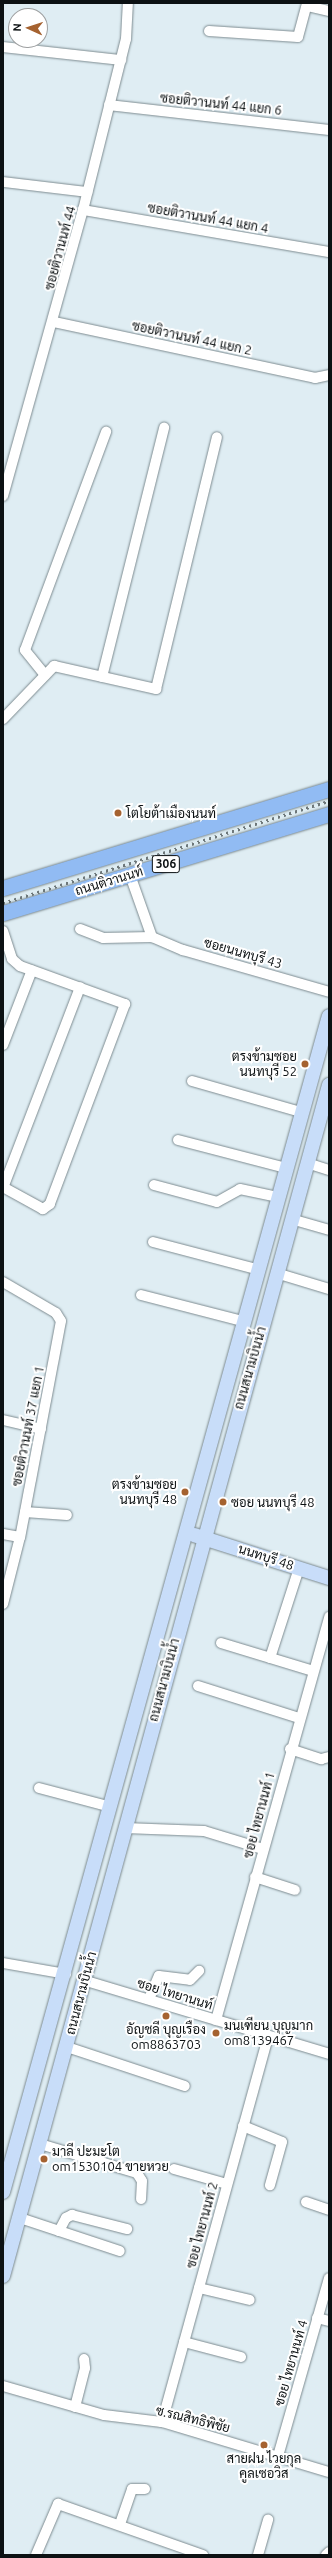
<!DOCTYPE html>
<html>
<head>
<meta charset="utf-8">
<style>
  body { margin:0 }
  #map { position:relative; width:332px; height:2558px; overflow:hidden; background:#dfedf3; font-family:Ubuntu,Sarabun,sans-serif }
  div>[style] { position:absolute }
  [style*='--x'] { left:calc(var(--x)*1px); top:calc(var(--y)*1px); width:calc(var(--w)*1px); rotate:calc(var(--a)*1deg) }
  .roads { filter:drop-shadow(0 0 1px #7d8b90) drop-shadow(0 0 1px #7d8b90) }
  .street>* { height:10px; margin:-5px; padding:0 5px; transform-origin:5px; border-radius:5px; background:#fff }
  .secondary>* { height:14px; margin:-7px; padding:0 7px; transform-origin:7px; border-radius:7px; background:#c8ddf9 }
  .primary>* { height:15px; margin:-7.5px; padding:0 7.5px; transform-origin:7.5px; border-radius:7.5px; background:#91bbf3 }
  .rail>* { height:3px; margin-top:-1.5px; transform-origin:0; background:repeating-linear-gradient(90deg,#6d777a 0 2px,transparent 0 6px) }
  .dots>* { width:11px; height:11px; translate:-50% -50%; box-sizing:border-box; border:2px solid #fff; border-radius:50% }
  span { translate:-50% -50%; white-space:nowrap; text-align:center; line-height:1.15; -webkit-text-stroke:4px #fff; paint-order:stroke }
  .shield-label span { padding:1px 3px; background:#fff; border:1px solid; border-radius:3px; -webkit-text-stroke-width:0 }
  .shield-label { font-size:12px; color:#0c1113; font-weight:700 }
  .street-label { font-size:13px; color:#0c1113 }
  .poi-label { font-size:13px; color:#0c1113 }
  .left { translate:0 -50%; text-align:left }
  .right { translate:-100% -50%; text-align:right }
  .frame { position:absolute; inset:0; border:4px solid #0c1113; pointer-events:none }
  .north { position:absolute; left:8px; top:8px; width:40px; height:40px; box-sizing:border-box; background:#fff; border:1px solid #9ea0a1; border-radius:50%; rotate:273deg; font-size:11px; font-weight:700; line-height:16px; text-align:center; color:#0c1113 }
  .north::after { content:''; display:block; margin:auto; width:14px; height:18px; background:#a56230; clip-path:polygon(50% 0,100% 100%,50% 72%,0 100%) }
</style>
</head>
<body>
<div id="map">
  <div class="roads">
    <div class="street">
      <i style="--x:307;--y:6;--w:23;--a:13"></i>
      <i style="--x:209;--y:31;--w:89;--a:3.9"></i>
      <i style="--x:298;--y:37;--w:35;--a:-75"></i>
      <i style="--x:3;--y:47;--w:119;--a:6.3"></i>
      <i style="--x:109;--y:105;--w:221;--a:6.5"></i>
      <i style="--x:3;--y:182;--w:85;--a:6.8"></i>
      <i style="--x:83;--y:210;--w:250;--a:9.7"></i>
      <i style="--x:54;--y:322;--w:267;--a:12.1"></i>
      <i style="--x:315;--y:378;--w:14;--a:-12"></i>
      <i style="--x:3;--y:496;--w:297;--a:-74.4"></i>
      <i style="--x:83;--y:210;--w:176;--a:-75.9"></i>
      <i style="--x:126;--y:39;--w:36;--a:-87"></i>
      <i style="--x:45;--y:675;--w:32;--a:-129"></i>
      <i style="--x:25;--y:650;--w:233;--a:-69.6"></i>
      <i style="--x:102;--y:677;--w:257;--a:-76"></i>
      <i style="--x:3;--y:719;--w:74;--a:-46.1"></i>
      <i style="--x:54;--y:666;--w:105;--a:12.7"></i>
      <i style="--x:156;--y:689;--w:259;--a:-76.4"></i>
      <i style="--x:130;--y:875;--w:66;--a:70.5"></i>
      <i style="--x:80;--y:929;--w:25;--a:21"></i>
      <i style="--x:103;--y:938;--w:49;--a:-1.2"></i>
      <i style="--x:3;--y:931;--w:29;--a:72"></i>
      <i style="--x:12;--y:959;--w:11;--a:41"></i>
      <i style="--x:20;--y:966;--w:112;--a:19.9"></i>
      <i style="--x:125;--y:1004;--w:214;--a:110.6"></i>
      <i style="--x:50;--y:1204;--w:9;--a:144"></i>
      <i style="--x:43;--y:1209;--w:46;--a:-151.2"></i>
      <i style="--x:152;--y:937;--w:34;--a:23"></i>
      <i style="--x:183;--y:950;--w:152;--a:16"></i>
      <i style="--x:3;--y:1045;--w:80;--a:-68.9"></i>
      <i style="--x:192;--y:1081;--w:113;--a:15.9"></i>
      <i style="--x:178;--y:1140;--w:112;--a:14.5"></i>
      <i style="--x:307;--y:1163;--w:23;--a:18"></i>
      <i style="--x:154;--y:1185;--w:65;--a:15.1"></i>
      <i style="--x:217;--y:1202;--w:26;--a:-29"></i>
      <i style="--x:240;--y:1189;--w:38;--a:12"></i>
      <i style="--x:3;--y:1188;--w:215;--a:-69"></i>
      <i style="--x:291;--y:1219;--w:40;--a:16"></i>
      <i style="--x:153;--y:1242;--w:106;--a:14.7"></i>
      <i style="--x:276;--y:1273;--w:55;--a:16.8"></i>
      <i style="--x:3;--y:1282;--w:61;--a:30.3"></i>
      <i style="--x:56;--y:1313;--w:9;--a:58"></i>
      <i style="--x:61;--y:1321;--w:220;--a:100.7"></i>
      <i style="--x:20;--y:1537;--w:69;--a:104.2"></i>
      <i style="--x:141;--y:1295;--w:104;--a:14.4"></i>
      <i style="--x:3;--y:1420;--w:39;--a:13"></i>
      <i style="--x:25;--y:1512;--w:42;--a:4.1"></i>
      <i style="--x:3;--y:1534;--w:17;--a:10"></i>
      <i style="--x:221;--y:1643;--w:96;--a:16.9"></i>
      <i style="--x:270;--y:1658;--w:95;--a:-72.1"></i>
      <i style="--x:198;--y:1686;--w:106;--a:17.6"></i>
      <i style="--x:290;--y:1749;--w:33;--a:18"></i>
      <i style="--x:321;--y:1759;--w:8;--a:-14"></i>
      <i style="--x:39;--y:1788;--w:74;--a:14.8"></i>
      <i style="--x:125;--y:1828;--w:79;--a:2.2"></i>
      <i style="--x:204;--y:1831;--w:62;--a:17"></i>
      <i style="--x:255;--y:1877;--w:42;--a:18"></i>
      <i style="--x:3;--y:1963;--w:64;--a:9.9"></i>
      <i style="--x:83;--y:1980;--w:257;--a:16.7"></i>
      <i style="--x:149;--y:1999;--w:25;--a:-67"></i>
      <i style="--x:159;--y:1976;--w:31;--a:7"></i>
      <i style="--x:190;--y:1980;--w:13;--a:-45"></i>
      <i style="--x:216;--y:2020;--w:419;--a:-74.3"></i>
      <i style="--x:67;--y:2047;--w:124;--a:18.3"></i>
      <i style="--x:243;--y:2126;--w:42;--a:22.3"></i>
      <i style="--x:282;--y:2142;--w:45;--a:105.6"></i>
      <i style="--x:40;--y:2144;--w:101;--a:16.6"></i>
      <i style="--x:137;--y:2173;--w:9;--a:58"></i>
      <i style="--x:142;--y:2181;--w:18;--a:93"></i>
      <i style="--x:174;--y:2169;--w:55;--a:15.8"></i>
      <i style="--x:306;--y:2202;--w:24;--a:19"></i>
      <i style="--x:20;--y:2218;--w:105;--a:18.3"></i>
      <i style="--x:59;--y:2231;--w:15;--a:-62"></i>
      <i style="--x:66;--y:2218;--w:7;--a:-27"></i>
      <i style="--x:72;--y:2215;--w:57;--a:14.3"></i>
      <i style="--x:199;--y:2288;--w:52;--a:13.2"></i>
      <i style="--x:317;--y:2318;--w:12;--a:14"></i>
      <i style="--x:184;--y:2342;--w:59;--a:14.7"></i>
      <i style="--x:3;--y:2386;--w:105;--a:16"></i>
      <i style="--x:104;--y:2415;--w:58;--a:6.9"></i>
      <i style="--x:162;--y:2422;--w:174;--a:16.7"></i>
      <i style="--x:75;--y:2407;--w:40;--a:-75.6"></i>
      <i style="--x:85;--y:2368;--w:9;--a:-96"></i>
      <i style="--x:162;--y:2422;--w:400;--a:-74.6"></i>
      <i style="--x:278;--y:2456;--w:185;--a:-74"></i>
      <i style="--x:120;--y:2524;--w:37;--a:-71"></i>
      <i style="--x:132;--y:2489;--w:13;--a:0"></i>
      <i style="--x:36;--y:2555;--w:56;--a:-66.7"></i>
      <i style="--x:58;--y:2504;--w:154;--a:19.4"></i>
      <i style="--x:258;--y:2555;--w:37;--a:-74"></i>
      <i style="--x:326;--y:2555;--w:4;--a:-45"></i>
    </div>
    <div class="secondary">
      <i style="--x:194;--y:1535;--w:142;--a:17.7"></i>
      <i style="--x:3;--y:2192;--w:1220;--a:-74.51"></i>
      <i style="--x:3;--y:2276;--w:1235;--a:-74.69"></i>
    </div>
    <div class="primary">
      <i style="--x:3;--y:888;--w:341;--a:-16.9"></i>
      <i style="--x:3;--y:913;--w:341;--a:-16.9"></i>
    </div>
  </div>
  <div class="rail">
    <i style="--x:3;--y:903;--w:342;--a:-17.4"></i>
  </div>
  <div class="dots">
    <i style="left:118px;top:813px;background:#a56230"></i>
    <i style="left:305px;top:1064px;background:#a56230"></i>
    <i style="left:185px;top:1492px;background:#a56230"></i>
    <i style="left:223px;top:1502px;background:#a56230"></i>
    <i style="left:166px;top:2016px;background:#a56230"></i>
    <i style="left:216px;top:2033px;background:#a56230"></i>
    <i style="left:44px;top:2159px;background:#a56230"></i>
    <i style="left:264px;top:2445px;background:#a56230"></i>
  </div>
  <div class="shield-label">
    <span style="left:166px;top:864px">306</span>
  </div>
  <div class="street-label">
    <span style="left:221px;top:104px;rotate:6deg">ซอยติวานนท์ 44 แยก 6</span>
    <span style="left:208px;top:218px;rotate:10deg">ซอยติวานนท์ 44 แยก 4</span>
    <span style="left:60px;top:248px;rotate:-75deg">ซอยติวานนท์ 44</span>
    <span style="left:192px;top:338px;rotate:12deg">ซอยติวานนท์ 44 แยก 2</span>
    <span style="left:109px;top:881px;rotate:-17deg">ถนนติวานนท์</span>
    <span style="left:243px;top:953px;rotate:16deg">ซอยนนทบุรี 43</span>
    <span style="left:250px;top:1368px;rotate:-74deg">ถนนสนามบินน้ำ</span>
    <span style="left:28px;top:1426px;rotate:-79deg">ซอยติวานนท์ 37 แยก 1</span>
    <span style="left:266px;top:1557px;rotate:18deg">นนทบุรี 48</span>
    <span style="left:164px;top:1680px;rotate:-75deg">ถนนสนามบินน้ำ</span>
    <span style="left:259px;top:1815px;rotate:-75deg">ซอย ไทยานนท์ 1</span>
    <span style="left:81px;top:1993px;rotate:-75deg">ถนนสนามบินน้ำ</span>
    <span style="left:175px;top:1994px;rotate:17deg">ซอย ไทยานนท์</span>
    <span style="left:202px;top:2225px;rotate:-75deg">ซอย ไทยานนท์ 2</span>
    <span style="left:291px;top:2363px;rotate:-74deg">ซอย ไทยานนท์ 4</span>
    <span style="left:193px;top:2419px;rotate:14deg">ซ.รณสิทธิพิชัย</span>
  </div>
  <div class="poi-label">
    <span class="left" style="left:126px;top:813px">โตโยต้าเมืองนนท์</span>
    <span class="right" style="left:297px;top:1064px">ตรงข้ามซอย<br>นนทบุรี 52</span>
    <span class="right" style="left:177px;top:1492px">ตรงข้ามซอย<br>นนทบุรี 48</span>
    <span class="left" style="left:231px;top:1502px">ซอย นนทบุรี 48</span>
    <span class="left" style="left:224px;top:2033px">มนเฑียน บุญมาก<br>om8139467</span>
    <span style="left:166px;top:2037px">อัญชลี บุญเรือง<br>om8863703</span>
    <span class="left" style="left:52px;top:2159px">มาลี ปะมะโต<br>om1530104 ขายหวย</span>
    <span style="left:264px;top:2466px">สายฝน ไวยกุล<br>คูลเซอวิส</span>
  </div>
  <div class="frame"></div>
  <div class="north">N</div>
</div>
</body>
</html>
